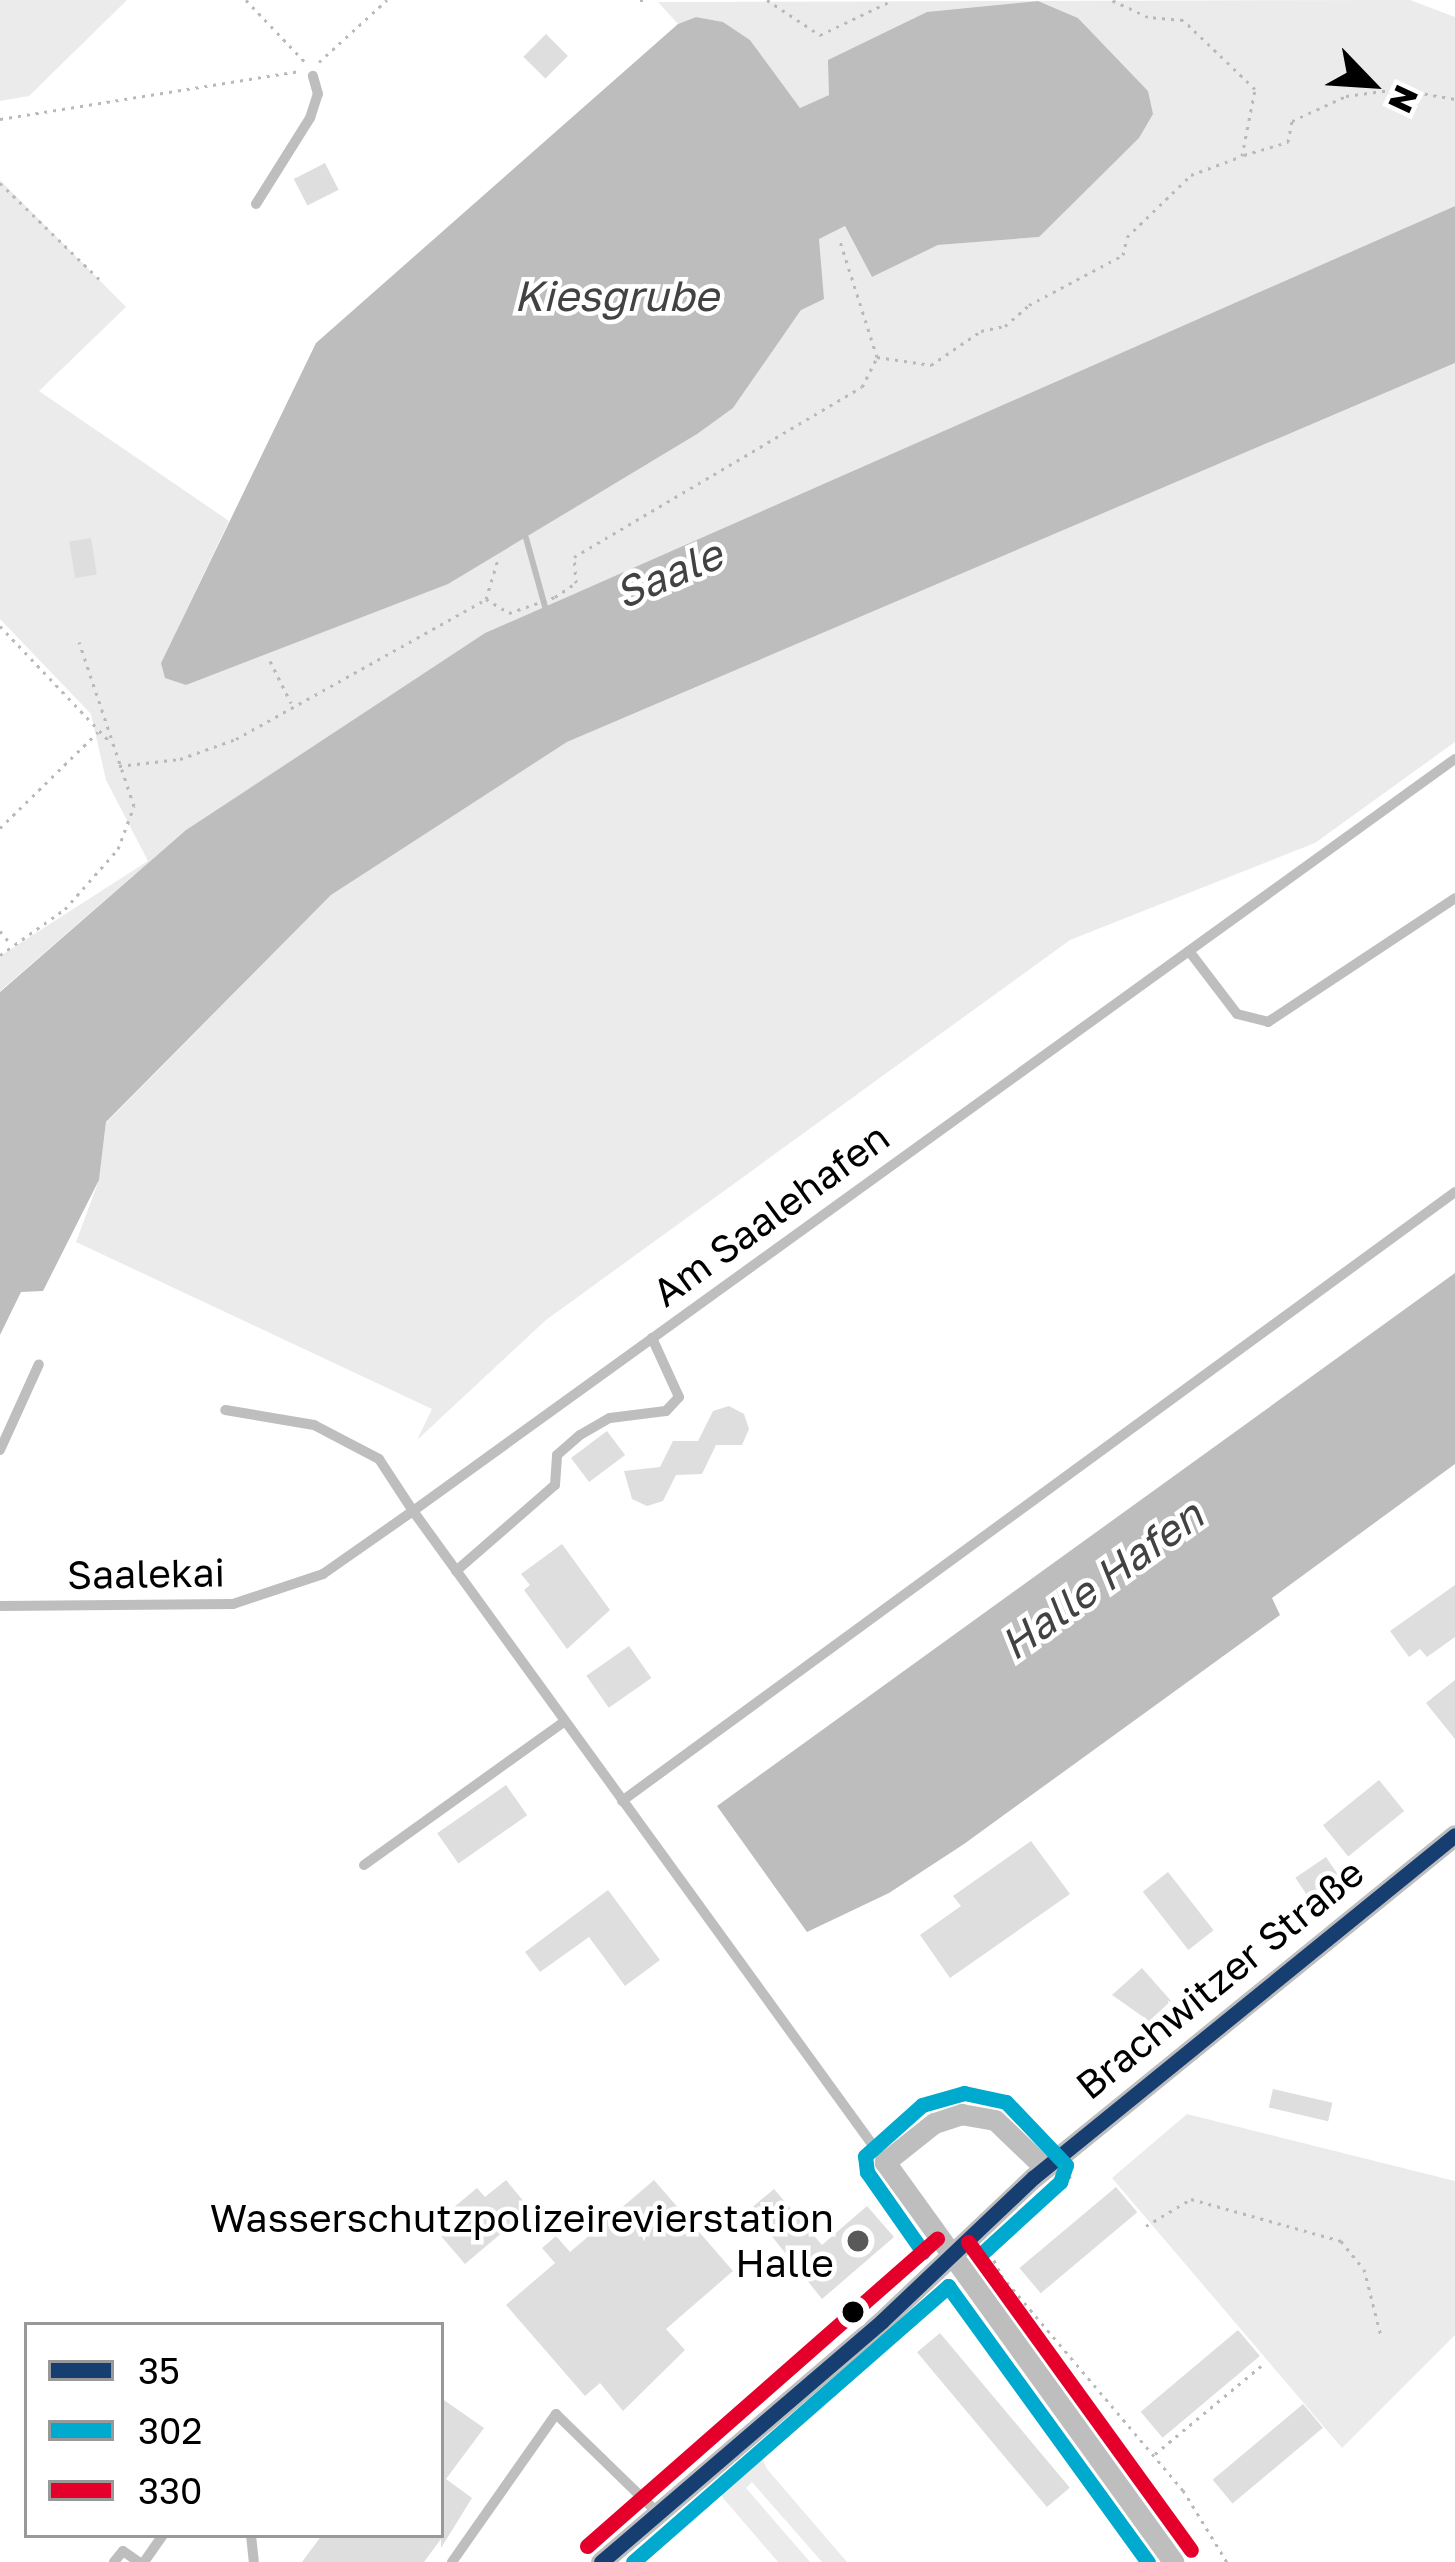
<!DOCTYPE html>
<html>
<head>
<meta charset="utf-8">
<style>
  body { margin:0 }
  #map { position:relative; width:1455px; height:2562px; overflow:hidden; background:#fff; font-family:"Golos Text",sans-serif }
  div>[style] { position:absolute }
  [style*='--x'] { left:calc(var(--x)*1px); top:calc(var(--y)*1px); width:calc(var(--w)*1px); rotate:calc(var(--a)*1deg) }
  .green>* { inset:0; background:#ebebeb }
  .water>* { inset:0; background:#bdbdbd }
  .stream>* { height:6px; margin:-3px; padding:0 3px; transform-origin:3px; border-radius:3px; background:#bdbdbd }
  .building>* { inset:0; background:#dedede; transform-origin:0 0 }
  .path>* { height:3px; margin-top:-1.5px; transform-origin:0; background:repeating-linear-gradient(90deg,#b9b9b9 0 3px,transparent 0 9px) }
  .lane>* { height:10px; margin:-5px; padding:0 5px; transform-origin:5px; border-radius:5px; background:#bebebe }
  .street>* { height:21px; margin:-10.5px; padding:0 10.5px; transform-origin:10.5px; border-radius:10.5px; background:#bebebe }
  .bus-1>* { height:15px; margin:-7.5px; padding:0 7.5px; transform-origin:7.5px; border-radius:7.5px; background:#173e70 }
  .bus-2>* { height:15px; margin:-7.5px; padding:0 7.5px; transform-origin:7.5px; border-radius:7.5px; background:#00a9ce }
  .bus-3>* { height:15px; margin:-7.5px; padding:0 7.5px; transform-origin:7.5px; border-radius:7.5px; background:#e4002b }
  .dots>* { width:33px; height:33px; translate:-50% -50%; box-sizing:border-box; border:6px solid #fff; border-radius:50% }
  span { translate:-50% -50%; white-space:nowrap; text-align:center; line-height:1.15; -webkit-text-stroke:9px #fff; paint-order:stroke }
  .street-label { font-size:39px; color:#000 }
  .poi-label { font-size:39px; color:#000 }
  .right { translate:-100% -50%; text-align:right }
  .water-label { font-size:42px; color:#424242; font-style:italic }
  .legend { position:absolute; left:24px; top:2322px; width:420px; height:216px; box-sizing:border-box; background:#fff; border:3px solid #999; margin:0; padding:15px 21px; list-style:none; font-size:36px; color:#000 }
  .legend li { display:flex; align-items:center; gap:24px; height:60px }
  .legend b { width:60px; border:3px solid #999 }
  .north { position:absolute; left:1311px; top:24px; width:120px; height:120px; -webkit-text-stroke:9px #fff; paint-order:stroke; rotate:115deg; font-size:33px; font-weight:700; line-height:48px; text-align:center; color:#000 }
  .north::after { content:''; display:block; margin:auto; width:42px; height:54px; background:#000; clip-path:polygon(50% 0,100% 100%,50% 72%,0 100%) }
</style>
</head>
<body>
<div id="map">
  <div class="green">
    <i style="clip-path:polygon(0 0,127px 0,29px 96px,0 101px)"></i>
    <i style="clip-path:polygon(1410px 0,1455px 17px,1455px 206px,485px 633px,186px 830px,0 991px,0 956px,148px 861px,106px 780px,91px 714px,0 619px,0 180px,126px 307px,39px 391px,229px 521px,161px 663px,186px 685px,733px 408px,801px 310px,818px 239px,845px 226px,872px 277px,938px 245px,1039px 237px,1148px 91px,1078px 18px,1038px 1px,927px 13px,829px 60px,829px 95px,800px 108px,750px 40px,723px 22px,696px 17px,678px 24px,658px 2px)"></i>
    <i style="clip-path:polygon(1455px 363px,1455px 742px,1315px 843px,1070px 940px,546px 1320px,417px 1440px,432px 1409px,76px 1242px,99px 1180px,106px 1123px,331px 895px,567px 742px)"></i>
    <i style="clip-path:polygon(1187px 2114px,1455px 2181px,1455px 2335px,1342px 2448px,1112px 2178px)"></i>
    <i style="clip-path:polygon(762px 2458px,767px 2469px,847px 2562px,822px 2562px,752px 2482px,746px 2488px,810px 2562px,778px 2562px,717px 2491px)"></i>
  </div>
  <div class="water">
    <i style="clip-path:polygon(1038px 1px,1078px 18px,1148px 91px,1153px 114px,1139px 138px,1039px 237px,938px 245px,872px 277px,845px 226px,819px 239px,824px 299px,801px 310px,733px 408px,697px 434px,448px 584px,186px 685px,165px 678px,161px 663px,316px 343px,678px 24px,696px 17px,723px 22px,750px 40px,800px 108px,829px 95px,828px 60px,927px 12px)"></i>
    <i style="clip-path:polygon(1455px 206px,1455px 363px,567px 742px,331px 895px,106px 1122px,99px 1180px,43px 1291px,21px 1292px,0 1335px,0 992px,186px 830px,485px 633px)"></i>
    <i style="clip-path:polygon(1455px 1273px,1455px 1464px,1272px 1598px,1280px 1615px,964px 1844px,889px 1893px,807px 1932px,717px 1806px)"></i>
  </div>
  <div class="stream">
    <i style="--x:526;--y:538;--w:75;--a:74.5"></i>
  </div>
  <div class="building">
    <i style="left:546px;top:34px;width:31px;height:32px;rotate:45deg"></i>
    <i style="left:325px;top:163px;width:30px;height:35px;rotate:63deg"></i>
    <i style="left:91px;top:538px;width:37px;height:22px;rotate:81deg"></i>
    <i style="clip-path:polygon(729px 1406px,744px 1414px,749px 1429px,742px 1445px,716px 1445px,702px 1474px,676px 1475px,663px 1501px,647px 1506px,632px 1499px,624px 1471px,660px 1467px,673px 1441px,698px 1441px,713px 1411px)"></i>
    <i style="left:607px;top:1431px;width:30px;height:45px;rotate:53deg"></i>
    <i style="clip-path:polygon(562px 1544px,610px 1610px,567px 1649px,524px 1590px,530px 1585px,521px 1574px)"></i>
    <i style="clip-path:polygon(1455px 1585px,1455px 1637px,1427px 1657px,1420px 1649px,1409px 1657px,1390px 1631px)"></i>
    <i style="left:629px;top:1646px;width:39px;height:52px;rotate:55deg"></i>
    <i style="clip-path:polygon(1455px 1680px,1455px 1739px,1426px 1703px)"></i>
    <i style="left:1379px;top:1780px;width:40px;height:72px;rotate:51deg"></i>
    <i style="left:506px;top:1785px;width:37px;height:84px;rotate:55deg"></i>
    <i style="clip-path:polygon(1031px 1841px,1070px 1894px,950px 1978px,920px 1935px,961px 1906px,953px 1896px)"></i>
    <i style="left:1326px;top:1857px;width:25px;height:37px;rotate:56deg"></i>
    <i style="left:1168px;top:1872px;width:74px;height:32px;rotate:52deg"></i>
    <i style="clip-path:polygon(608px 1890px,660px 1960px,625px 1986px,589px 1937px,540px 1972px,525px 1952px)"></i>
    <i style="clip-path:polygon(1142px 1968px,1171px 2001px,1149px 2021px,1112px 1995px)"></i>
    <i style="left:1273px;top:2089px;width:61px;height:19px;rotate:13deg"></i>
    <i style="clip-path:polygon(506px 2180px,530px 2209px,465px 2264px,441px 2236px,462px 2218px,453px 2208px,477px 2188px,485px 2197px)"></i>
    <i style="clip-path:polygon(654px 2180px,733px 2271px,666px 2329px,685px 2350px,623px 2411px,600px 2383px,585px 2396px,506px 2305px,555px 2263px,542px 2248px,556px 2236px,570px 2252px)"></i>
    <i style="left:1116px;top:2187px;width:33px;height:126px;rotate:50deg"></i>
    <i style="clip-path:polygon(774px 2189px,822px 2245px,867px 2206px,894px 2237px,822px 2299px,750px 2209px)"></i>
    <i style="left:1238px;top:2330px;width:34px;height:127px;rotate:50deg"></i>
    <i style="left:940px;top:2333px;width:202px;height:30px;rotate:50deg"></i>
    <i style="clip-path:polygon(441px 2398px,484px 2428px,446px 2479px,472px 2498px,441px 2548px,441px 2539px,424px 2562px,302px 2562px,322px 2535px,441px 2535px)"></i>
    <i style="left:1303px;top:2404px;width:31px;height:118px;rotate:50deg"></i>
  </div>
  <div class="path">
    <i style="--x:246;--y:0;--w:88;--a:46.4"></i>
    <i style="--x:640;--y:0;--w:8;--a:0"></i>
    <i style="--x:767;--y:0;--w:64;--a:33.4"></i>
    <i style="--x:820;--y:35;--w:81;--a:-25.6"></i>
    <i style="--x:319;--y:62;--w:92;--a:-42.4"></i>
    <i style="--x:0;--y:119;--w:304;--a:-9.1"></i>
    <i style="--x:1244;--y:155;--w:46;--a:-16.5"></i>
    <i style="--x:1288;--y:142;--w:21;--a:-79"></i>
    <i style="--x:1292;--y:121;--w:60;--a:-24.8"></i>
    <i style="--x:1346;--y:96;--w:52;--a:-7.7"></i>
    <i style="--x:1398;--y:89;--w:58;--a:10"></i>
    <i style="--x:0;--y:183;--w:138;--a:44.1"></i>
    <i style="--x:877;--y:357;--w:55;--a:8.4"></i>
    <i style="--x:931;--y:365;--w:60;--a:-34.2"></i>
    <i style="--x:981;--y:331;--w:25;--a:-12"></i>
    <i style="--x:1005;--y:326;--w:32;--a:-41"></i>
    <i style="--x:1029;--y:305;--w:106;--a:-28"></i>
    <i style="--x:1123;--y:255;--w:18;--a:-77"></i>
    <i style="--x:1127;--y:237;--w:89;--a:-44.1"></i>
    <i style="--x:1191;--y:175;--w:54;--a:-20.4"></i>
    <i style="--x:1242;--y:156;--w:68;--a:-79"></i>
    <i style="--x:1255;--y:89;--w:100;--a:-136.2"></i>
    <i style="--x:1183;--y:20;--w:35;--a:-175"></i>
    <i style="--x:1148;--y:17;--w:40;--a:-155"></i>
    <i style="--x:486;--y:599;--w:27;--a:31"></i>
    <i style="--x:509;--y:613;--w:49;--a:-19.2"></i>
    <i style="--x:555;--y:597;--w:25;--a:-34"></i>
    <i style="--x:576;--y:583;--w:26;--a:-94"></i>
    <i style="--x:574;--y:557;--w:334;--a:-30.6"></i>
    <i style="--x:862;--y:387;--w:34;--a:-63"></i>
    <i style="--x:877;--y:357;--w:125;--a:-107.7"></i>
    <i style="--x:0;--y:626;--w:160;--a:46.5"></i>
    <i style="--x:270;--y:661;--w:47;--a:63.4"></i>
    <i style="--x:119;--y:766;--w:61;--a:-6.5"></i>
    <i style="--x:180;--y:759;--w:59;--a:-19.7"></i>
    <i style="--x:236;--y:739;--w:287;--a:-29.2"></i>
    <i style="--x:486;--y:599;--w:45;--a:-73.2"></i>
    <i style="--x:0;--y:828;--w:137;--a:-44.4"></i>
    <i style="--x:0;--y:931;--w:16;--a:50"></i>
    <i style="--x:0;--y:955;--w:80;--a:-35.3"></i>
    <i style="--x:65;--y:909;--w:80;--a:-48.5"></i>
    <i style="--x:118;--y:849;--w:46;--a:-69.6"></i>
    <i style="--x:134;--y:806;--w:173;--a:-108.5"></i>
    <i style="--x:1146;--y:2226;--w:52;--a:-31"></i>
    <i style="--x:1191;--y:2199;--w:156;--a:15.6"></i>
    <i style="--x:1341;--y:2241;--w:36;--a:51"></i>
    <i style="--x:1364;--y:2269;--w:69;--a:75.8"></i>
    <i style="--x:990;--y:2252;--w:111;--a:-43.2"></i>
    <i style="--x:990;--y:2252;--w:25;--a:64"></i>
    <i style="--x:1001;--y:2275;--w:282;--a:49.8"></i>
    <i style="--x:1183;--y:2490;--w:84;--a:58.6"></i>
    <i style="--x:1155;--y:2454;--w:144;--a:-39.7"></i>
  </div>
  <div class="lane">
    <i style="--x:256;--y:204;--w:102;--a:-57.9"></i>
    <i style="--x:310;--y:118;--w:25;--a:-72"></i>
    <i style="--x:318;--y:94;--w:19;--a:-106"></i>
    <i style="--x:1189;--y:951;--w:79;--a:52.7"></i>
    <i style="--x:1237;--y:1014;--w:32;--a:14"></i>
    <i style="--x:1268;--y:1022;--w:224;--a:-33.5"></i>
    <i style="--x:0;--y:1450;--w:94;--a:-65.6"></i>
    <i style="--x:456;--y:1571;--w:131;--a:-41"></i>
    <i style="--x:555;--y:1485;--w:30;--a:-86"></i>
    <i style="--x:557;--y:1455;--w:30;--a:-41"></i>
    <i style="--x:580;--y:1435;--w:34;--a:-30"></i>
    <i style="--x:610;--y:1418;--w:56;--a:-7.1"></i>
    <i style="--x:666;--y:1411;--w:19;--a:-47"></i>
    <i style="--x:679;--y:1397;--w:65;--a:-114.6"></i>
    <i style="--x:0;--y:1606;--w:233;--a:-0.5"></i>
    <i style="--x:233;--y:1604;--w:95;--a:-18.4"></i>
    <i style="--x:323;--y:1574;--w:110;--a:-35"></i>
    <i style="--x:413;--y:1511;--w:62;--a:-123.2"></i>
    <i style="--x:379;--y:1459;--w:73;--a:-152.4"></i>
    <i style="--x:314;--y:1425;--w:90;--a:-170.4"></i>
    <i style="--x:622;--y:1801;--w:1032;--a:-36.17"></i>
    <i style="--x:364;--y:1865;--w:247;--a:-35.6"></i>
    <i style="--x:885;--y:2162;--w:804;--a:-125.94"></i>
    <i style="--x:413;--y:1511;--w:1285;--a:-35.82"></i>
    <i style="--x:251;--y:2535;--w:27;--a:84"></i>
    <i style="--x:114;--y:2562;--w:14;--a:-51"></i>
    <i style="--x:123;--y:2551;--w:19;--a:35"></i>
    <i style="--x:144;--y:2562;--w:33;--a:-55"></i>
    <i style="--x:452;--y:2562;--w:181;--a:-54.9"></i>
    <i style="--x:556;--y:2414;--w:144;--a:44.2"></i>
  </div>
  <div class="street">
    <i style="--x:1045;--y:2168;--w:69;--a:-136.2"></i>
    <i style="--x:995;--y:2120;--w:34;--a:-170"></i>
    <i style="--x:962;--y:2114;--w:29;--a:162"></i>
    <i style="--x:934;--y:2123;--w:63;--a:141.5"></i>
    <i style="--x:885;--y:2162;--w:493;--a:54.2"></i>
    <i style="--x:601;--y:2562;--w:370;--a:-40.6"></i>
    <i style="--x:882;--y:2321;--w:209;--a:-43.5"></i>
    <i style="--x:1034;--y:2177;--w:542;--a:-39.09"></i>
  </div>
  <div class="bus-1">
    <i style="--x:601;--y:2562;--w:370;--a:-40.6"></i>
    <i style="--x:882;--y:2321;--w:209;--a:-43.5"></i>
    <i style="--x:1034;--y:2177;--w:542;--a:-39.09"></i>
  </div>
  <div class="bus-2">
    <i style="--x:923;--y:2252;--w:98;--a:-125"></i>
    <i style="--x:867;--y:2172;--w:16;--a:-97"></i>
    <i style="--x:865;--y:2156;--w:76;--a:-41.8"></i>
    <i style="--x:922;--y:2105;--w:44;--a:-15.9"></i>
    <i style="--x:964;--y:2093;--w:43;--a:12.1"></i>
    <i style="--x:1006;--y:2102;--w:87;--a:46.4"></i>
    <i style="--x:1066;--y:2165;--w:18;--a:109"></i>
    <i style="--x:1060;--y:2182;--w:110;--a:137.6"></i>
    <i style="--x:633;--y:2562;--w:419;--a:-41.2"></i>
    <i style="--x:948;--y:2286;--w:341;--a:54.1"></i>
  </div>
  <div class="bus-3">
    <i style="--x:968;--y:2242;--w:380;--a:54.1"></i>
    <i style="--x:587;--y:2546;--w:466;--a:-41.3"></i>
  </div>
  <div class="dots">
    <i style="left:858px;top:2241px;background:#595959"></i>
    <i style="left:853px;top:2312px;background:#000"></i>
  </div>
  <div class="street-label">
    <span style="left:771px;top:1215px;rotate:-36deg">Am Saalehafen</span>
    <span style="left:146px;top:1574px;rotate:-1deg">Saalekai</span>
    <span style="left:1220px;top:1979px;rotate:-39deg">Brachwitzer Straße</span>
  </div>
  <div class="poi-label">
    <span class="right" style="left:834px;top:2241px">Wasserschutzpolizeirevierstation<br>Halle</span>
  </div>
  <div class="water-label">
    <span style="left:616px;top:295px">Kiesgrube</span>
    <span style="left:668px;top:573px;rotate:-23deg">Saale</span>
    <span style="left:1101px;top:1579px;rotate:-36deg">Halle Hafen</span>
  </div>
  <ul class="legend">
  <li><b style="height:15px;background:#173e70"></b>35</li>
  <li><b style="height:15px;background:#00a9ce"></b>302</li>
  <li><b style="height:15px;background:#e4002b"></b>330</li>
  </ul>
  <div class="north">N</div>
</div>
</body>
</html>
